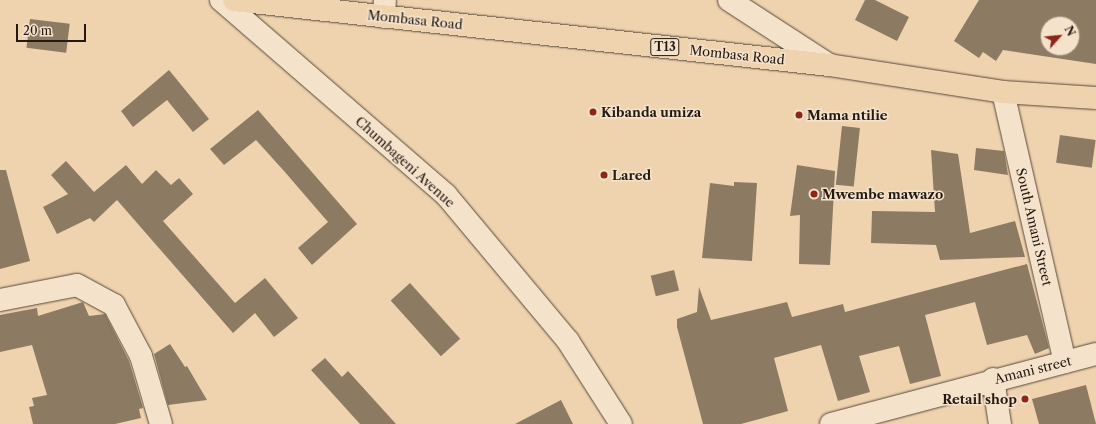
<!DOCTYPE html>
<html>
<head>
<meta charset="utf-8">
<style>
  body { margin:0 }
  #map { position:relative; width:1096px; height:424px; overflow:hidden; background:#efd3af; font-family:"Libre Caslon Text",serif }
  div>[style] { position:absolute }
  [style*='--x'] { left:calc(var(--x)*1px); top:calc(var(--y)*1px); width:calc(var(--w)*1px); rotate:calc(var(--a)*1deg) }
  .building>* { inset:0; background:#8d7a63; transform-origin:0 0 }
  .roads { filter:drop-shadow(0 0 1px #564838) drop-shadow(0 0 1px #564838) }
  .minor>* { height:22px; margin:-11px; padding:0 11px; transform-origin:11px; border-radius:11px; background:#f5e2cb }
  .tertiary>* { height:22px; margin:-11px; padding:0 11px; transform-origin:11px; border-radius:11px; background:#f5e2cb }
  .trunk>* { height:22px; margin:-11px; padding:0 11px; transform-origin:11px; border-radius:11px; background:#efd3af }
  .dots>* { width:11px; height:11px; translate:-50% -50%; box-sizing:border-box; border:2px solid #f5e2cb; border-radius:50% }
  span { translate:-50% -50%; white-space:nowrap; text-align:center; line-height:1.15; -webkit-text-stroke:3px #f5e2cb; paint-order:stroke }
  .shield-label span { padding:1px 3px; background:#f5e2cb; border:1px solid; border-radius:3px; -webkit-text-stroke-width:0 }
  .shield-label { font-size:12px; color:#231911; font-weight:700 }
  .street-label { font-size:13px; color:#231911 }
  .poi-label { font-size:13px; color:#231911; font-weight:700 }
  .left { translate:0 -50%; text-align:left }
  .right { translate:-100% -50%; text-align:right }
  .north { position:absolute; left:1040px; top:16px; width:40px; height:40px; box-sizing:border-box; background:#f5e2cb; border:1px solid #a19281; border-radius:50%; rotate:63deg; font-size:11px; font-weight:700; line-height:16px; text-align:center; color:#231911 }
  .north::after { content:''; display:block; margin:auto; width:14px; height:18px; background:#8f2418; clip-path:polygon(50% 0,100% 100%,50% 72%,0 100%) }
  .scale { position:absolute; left:16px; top:24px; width:70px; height:18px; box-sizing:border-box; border:2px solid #231911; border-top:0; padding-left:5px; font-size:12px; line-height:14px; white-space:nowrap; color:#231911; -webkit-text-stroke:3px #f5e2cb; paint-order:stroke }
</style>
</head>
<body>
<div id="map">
  <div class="building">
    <i style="clip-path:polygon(865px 0,875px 0,909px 17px,897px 41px,855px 20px)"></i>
    <i style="clip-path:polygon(evenodd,979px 0,1096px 0,1096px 64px,1003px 50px,996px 61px,983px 52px,979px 58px,954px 41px,979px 0,1048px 24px,1072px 24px,1072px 48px,1048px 48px,1048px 24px)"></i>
    <i style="left:30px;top:19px;width:40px;height:29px;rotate:7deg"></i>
    <i style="clip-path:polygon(169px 70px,209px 119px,193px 132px,167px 100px,133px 127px,121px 111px)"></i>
    <i style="clip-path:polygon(258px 110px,357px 224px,312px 265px,298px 248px,328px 222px,284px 171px,256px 140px,224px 165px,210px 149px)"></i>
    <i style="left:842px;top:126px;width:18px;height:59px;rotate:6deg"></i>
    <i style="left:1060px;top:135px;width:36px;height:28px;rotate:8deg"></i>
    <i style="clip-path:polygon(976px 148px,1004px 151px,1008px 175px,974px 170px)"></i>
    <i style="clip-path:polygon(931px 150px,958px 154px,970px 233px,1015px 221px,1025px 257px,940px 260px,936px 245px,871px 243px,872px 211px,935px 212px)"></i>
    <i style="clip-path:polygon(66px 161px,94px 192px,126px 165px,142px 184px,156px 170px,171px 185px,179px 178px,193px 194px,163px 221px,235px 303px,265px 278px,298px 318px,274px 337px,255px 313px,233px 333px,117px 200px,94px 222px,90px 218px,57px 234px,43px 207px,68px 194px,51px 175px)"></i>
    <i style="clip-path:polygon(797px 165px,835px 171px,830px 265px,799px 264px,800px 215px,790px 216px)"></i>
    <i style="clip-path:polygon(0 170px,6px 170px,30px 261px,0 269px)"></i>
    <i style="clip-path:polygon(734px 182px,757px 183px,752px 261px,702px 258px,710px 183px,734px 186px)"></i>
    <i style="clip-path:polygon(1027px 264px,1049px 348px,1035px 354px,1027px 335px,987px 345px,975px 302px,925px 315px,941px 376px,910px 384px,899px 346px,859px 356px,870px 392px,838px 401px,821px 345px,774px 358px,788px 411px,741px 424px,703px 424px,677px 327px,677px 319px,697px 312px,699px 287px,711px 320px,787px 302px,792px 317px,843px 304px,845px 312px)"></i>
    <i style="left:674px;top:270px;width:21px;height:24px;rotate:76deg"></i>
    <i style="left:410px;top:283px;width:75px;height:26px;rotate:48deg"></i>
    <i style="clip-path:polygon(83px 302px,89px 316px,105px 314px,129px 361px,143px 408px,139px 409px,141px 418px,115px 424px,33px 424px,29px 407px,34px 406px,32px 398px,47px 395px,32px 345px,0 352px,0 315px,37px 308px,38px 316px)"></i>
    <i style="clip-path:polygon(170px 344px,185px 367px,187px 366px,207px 400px,168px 405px,154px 354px)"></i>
    <i style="clip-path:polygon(325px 358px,342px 377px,348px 371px,396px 424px,360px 424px,311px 370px)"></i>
    <i style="clip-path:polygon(1086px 385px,1096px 424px,1039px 424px,1032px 399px)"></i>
    <i style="clip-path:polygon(561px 400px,573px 424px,515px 424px)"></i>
  </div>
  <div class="roads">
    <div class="minor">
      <i style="--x:729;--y:0;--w:119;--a:33"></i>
      <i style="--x:384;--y:17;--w:17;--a:-87"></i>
      <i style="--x:1003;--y:92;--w:277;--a:77.1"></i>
      <i style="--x:0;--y:300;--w:78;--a:-11"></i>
      <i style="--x:77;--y:285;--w:42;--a:28.4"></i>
      <i style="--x:114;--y:305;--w:58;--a:62.1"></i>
      <i style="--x:141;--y:356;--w:71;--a:73.6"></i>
      <i style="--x:993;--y:379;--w:46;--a:81.2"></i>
      <i style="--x:831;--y:424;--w:274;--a:-14.8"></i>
    </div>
    <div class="tertiary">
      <i style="--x:221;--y:0;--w:298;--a:40.9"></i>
      <i style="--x:446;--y:195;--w:190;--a:50.1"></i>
      <i style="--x:568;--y:341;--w:98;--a:57.4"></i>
    </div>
    <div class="trunk">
      <i style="--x:234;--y:0;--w:599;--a:6.23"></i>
      <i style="--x:829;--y:65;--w:176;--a:8.8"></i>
      <i style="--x:1003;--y:92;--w:93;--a:3.7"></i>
    </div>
  </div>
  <div class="dots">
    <i style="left:593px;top:112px;background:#8f2418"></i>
    <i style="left:799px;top:115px;background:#8f2418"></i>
    <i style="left:604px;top:175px;background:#8f2418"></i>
    <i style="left:814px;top:194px;background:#8f2418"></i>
    <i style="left:1025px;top:399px;background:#8f2418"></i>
  </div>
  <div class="shield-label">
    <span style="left:665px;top:47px">T13</span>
  </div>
  <div class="street-label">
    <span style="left:415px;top:20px;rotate:6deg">Mombasa Road</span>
    <span style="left:737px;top:55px;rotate:6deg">Mombasa Road</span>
    <span style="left:405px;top:162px;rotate:42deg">Chumbageni Avenue</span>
    <span style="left:1034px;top:227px;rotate:77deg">South Amani Street</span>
    <span style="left:1033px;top:370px;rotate:-14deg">Amani street</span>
  </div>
  <div class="poi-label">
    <span class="left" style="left:601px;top:112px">Kibanda umiza</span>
    <span class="left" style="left:807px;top:115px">Mama ntilie</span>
    <span class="left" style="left:612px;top:175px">Lared</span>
    <span class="left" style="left:822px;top:194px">Mwembe mawazo</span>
    <span class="right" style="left:1017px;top:399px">Retail shop</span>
  </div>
  <div class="north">N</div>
  <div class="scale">20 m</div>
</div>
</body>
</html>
